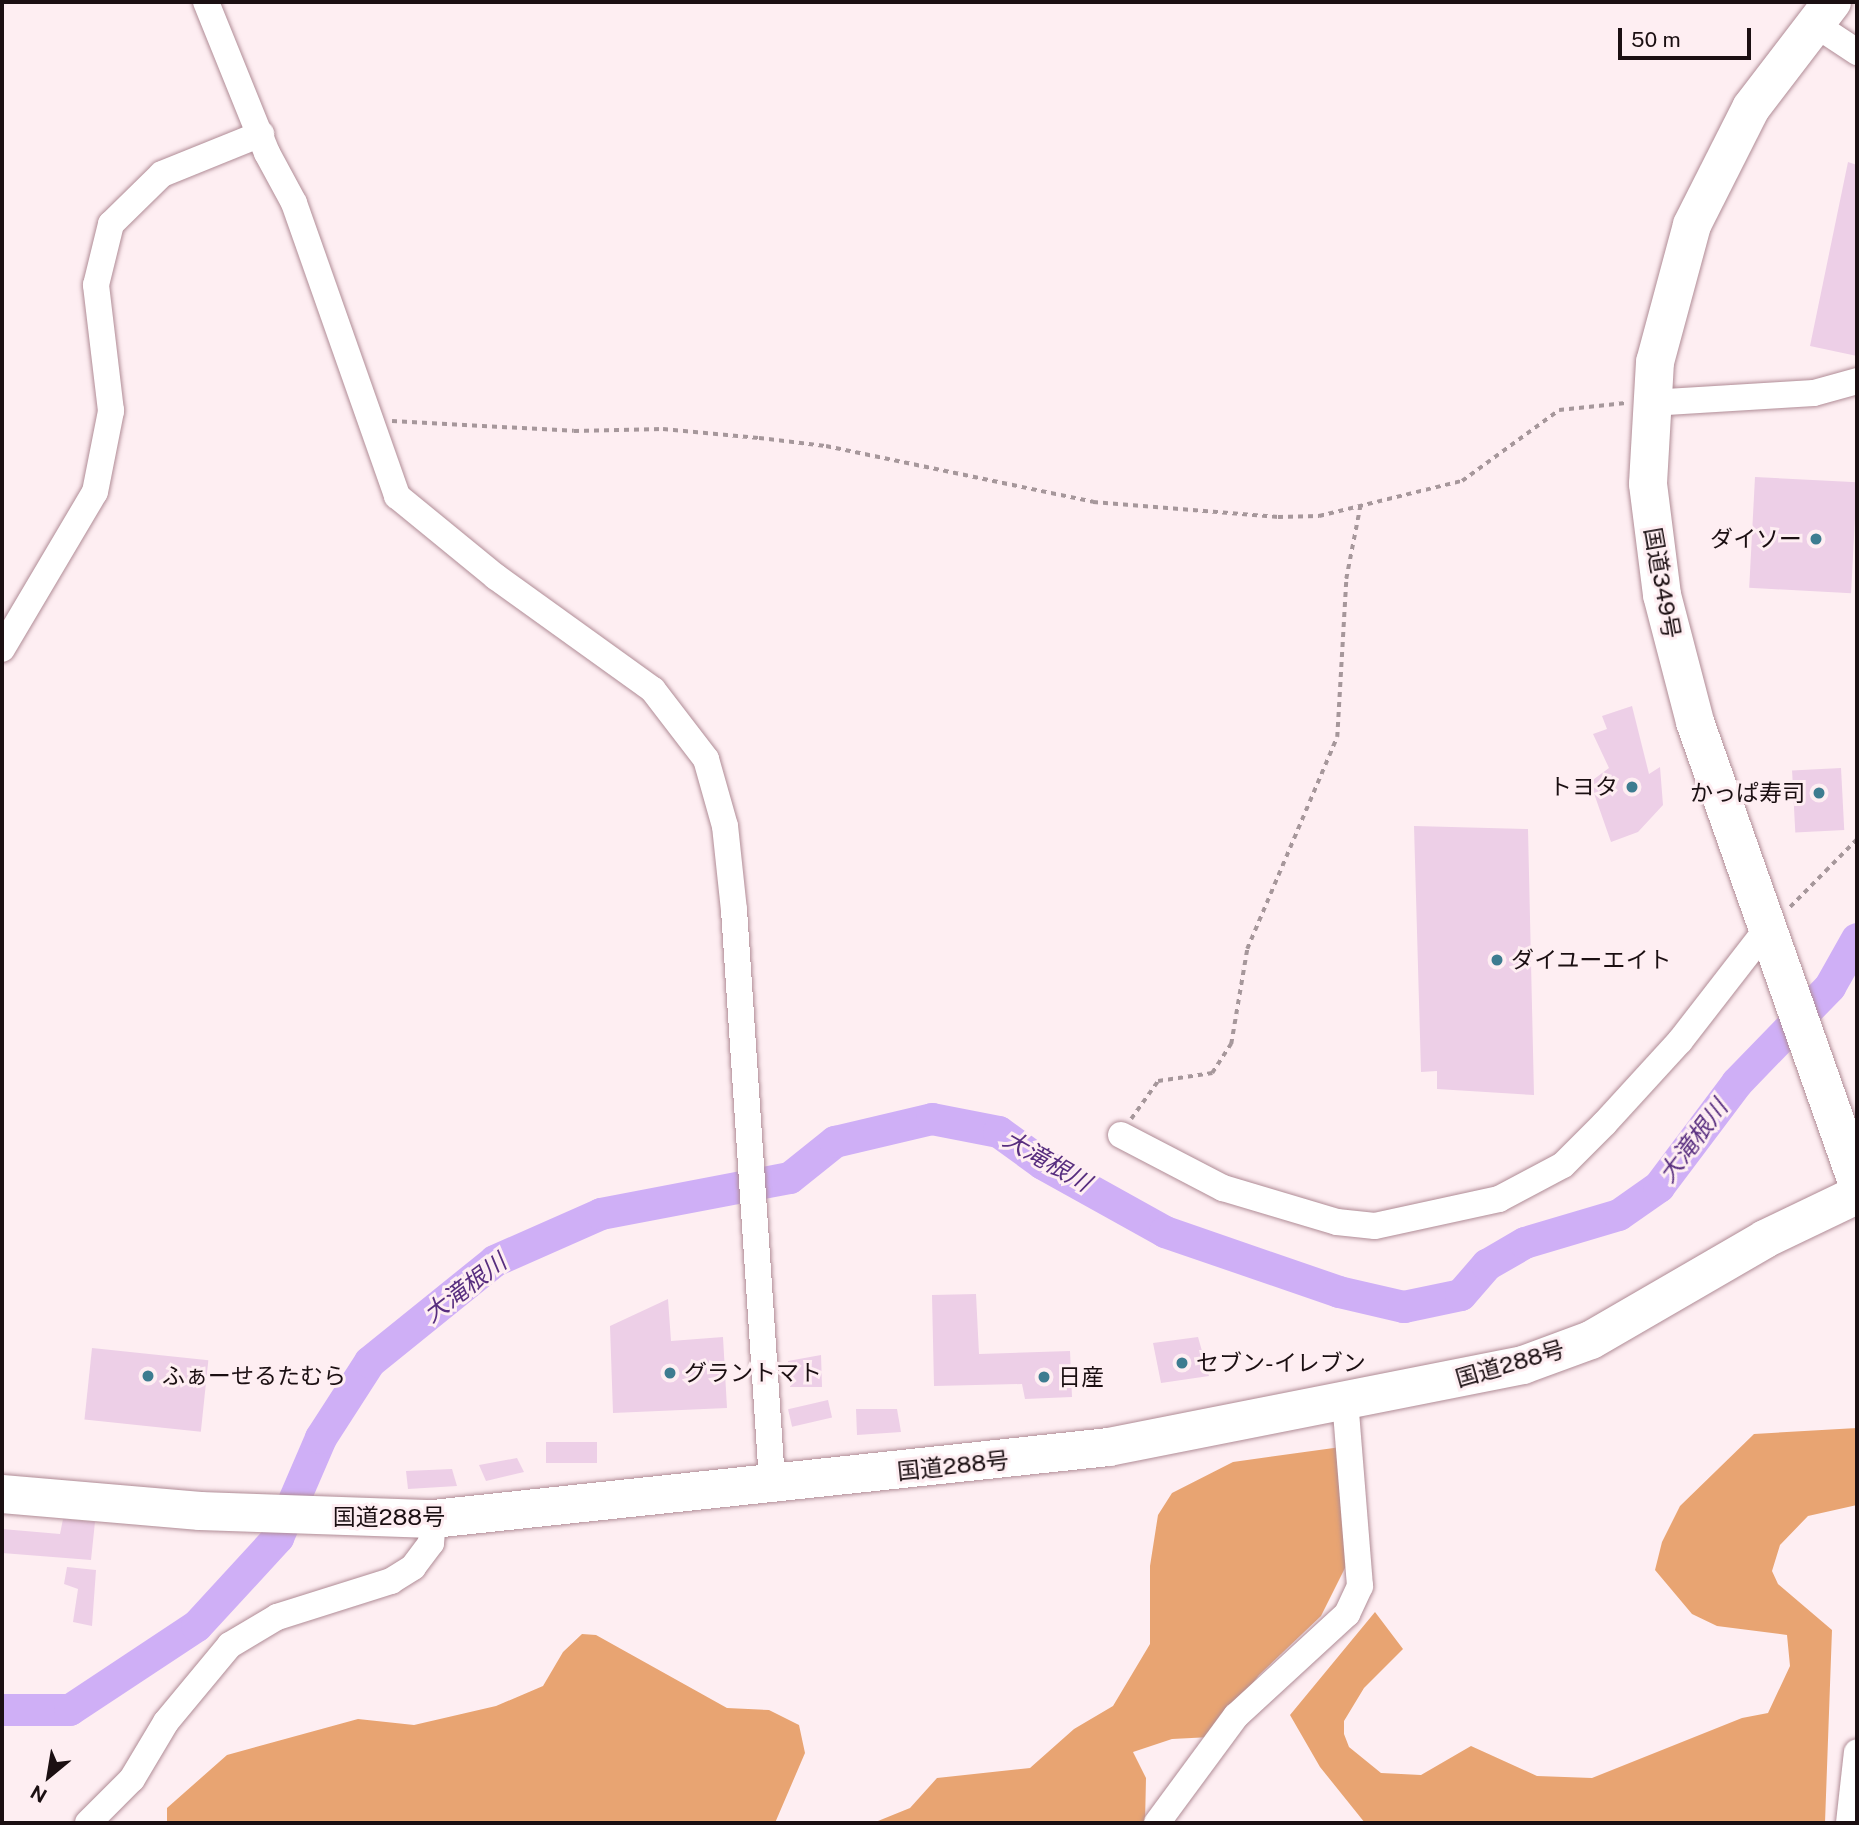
<!DOCTYPE html>
<html>
<head>
<meta charset="utf-8">
<style>
  body { margin:0 }
  #map { position:relative; width:1859px; height:1825px; overflow:hidden; background:#feeef2; font-family:"Public Sans","Noto Sans JP",sans-serif }
  div>[style] { position:absolute }
  [style*='--x'] { left:calc(var(--x)*1px); top:calc(var(--y)*1px); width:calc(var(--w)*1px); rotate:calc(var(--a)*1deg) }
  .forest>* { inset:0; background:#e8a472 }
  .river>* { height:32px; margin:-16px; padding:0 16px; transform-origin:16px; border-radius:16px; background:#cfaff6 }
  .building>* { inset:0; background:#edcfe7; transform-origin:0 0 }
  .path>* { height:3.5px; margin-top:-1.75px; transform-origin:0; background:repeating-linear-gradient(90deg,#a6979b 0 5px,transparent 0 10px) }
  .roads { filter:drop-shadow(0 0 2px #b08c96) drop-shadow(0 0 2px #b08c96) }
  .minor>* { height:26px; margin:-13px; padding:0 13px; transform-origin:13px; border-radius:13px; background:#fff }
  .highway>* { height:38px; margin:-19px; padding:0 19px; transform-origin:19px; border-radius:19px; background:#fff }
  .dots>* { width:19px; height:19px; translate:-50% -50%; box-sizing:border-box; border:4px solid #feeef2; border-radius:50% }
  span { translate:-50% -50%; white-space:nowrap; text-align:center; line-height:1.15; -webkit-text-stroke:6px #feeef2; paint-order:stroke }
  .poi-label { font-size:23px; color:#1b0f12 }
  .right { translate:-100% -50%; text-align:right }
  .left { translate:0 -50%; text-align:left }
  .street-label { font-size:23px; color:#1b0f12 }
  .water-label { font-size:24px; color:#582e7f; font-style:italic }
  .frame { position:absolute; inset:0; border:4px solid #1b0f12; pointer-events:none }
  .north { position:absolute; left:14px; top:1741px; width:70px; height:70px; -webkit-text-stroke:5px #feeef2; paint-order:stroke; rotate:210deg; font-size:19px; font-weight:700; line-height:28px; text-align:center; color:#1b0f12 }
  .north::after { content:''; display:block; margin:auto; width:24px; height:32px; background:#1b0f12; clip-path:polygon(50% 0,100% 100%,50% 72%,0 100%) }
  .scale { position:absolute; left:1618px; top:28px; width:133px; height:32px; box-sizing:border-box; border:4px solid #1b0f12; border-top:0; padding-left:9px; font-size:21px; line-height:24px; white-space:nowrap; color:#1b0f12; -webkit-text-stroke:5px #feeef2; paint-order:stroke }
</style>
</head>
<body>
<div id="map">
  <div class="forest">
    <i style="clip-path:polygon(1857px 1428px,1857px 1505px,1808px 1516px,1780px 1545px,1772px 1571px,1778px 1584px,1832px 1630px,1825px 1823px,1365px 1823px,1320px 1767px,1290px 1715px,1375px 1612px,1403px 1649px,1364px 1688px,1344px 1721px,1344px 1734px,1349px 1747px,1381px 1773px,1421px 1775px,1471px 1746px,1537px 1776px,1592px 1778px,1742px 1718px,1768px 1713px,1790px 1666px,1787px 1635px,1717px 1626px,1692px 1614px,1655px 1570px,1662px 1542px,1680px 1506px,1754px 1434px)"></i>
    <i style="clip-path:polygon(1341px 1447px,1346px 1566px,1321px 1616px,1259px 1675px,1211px 1737px,1172px 1739px,1133px 1752px,1146px 1778px,1145px 1823px,873px 1823px,910px 1808px,937px 1778px,1030px 1768px,1074px 1729px,1113px 1706px,1150px 1644px,1150px 1566px,1158px 1515px,1172px 1493px,1233px 1462px)"></i>
    <i style="clip-path:polygon(582px 1634px,596px 1635px,727px 1708px,769px 1710px,799px 1725px,805px 1753px,775px 1823px,167px 1821px,167px 1808px,227px 1755px,358px 1719px,414px 1725px,496px 1706px,543px 1686px,563px 1652px)"></i>
  </div>
  <div class="river">
    <i style="--x:2;--y:1710;--w:68;--a:0"></i>
    <i style="--x:70;--y:1710;--w:152;--a:-33.5"></i>
    <i style="--x:197;--y:1626;--w:120;--a:-47.4"></i>
    <i style="--x:278;--y:1538;--w:109;--a:-66.7"></i>
    <i style="--x:321;--y:1438;--w:90;--a:-57.2"></i>
    <i style="--x:370;--y:1362;--w:161;--a:-38.9"></i>
    <i style="--x:495;--y:1261;--w:116;--a:-23.9"></i>
    <i style="--x:601;--y:1214;--w:192;--a:-10.8"></i>
    <i style="--x:790;--y:1178;--w:58;--a:-38.7"></i>
    <i style="--x:835;--y:1142;--w:100;--a:-13.3"></i>
    <i style="--x:932;--y:1119;--w:68;--a:11"></i>
    <i style="--x:999;--y:1132;--w:54;--a:36"></i>
    <i style="--x:1043;--y:1164;--w:140;--a:29.1"></i>
    <i style="--x:1165;--y:1232;--w:184;--a:19"></i>
    <i style="--x:1339;--y:1292;--w:67;--a:13"></i>
    <i style="--x:1404;--y:1307;--w:58;--a:-11.9"></i>
    <i style="--x:1461;--y:1295;--w:40;--a:-49"></i>
    <i style="--x:1487;--y:1265;--w:44;--a:-30.1"></i>
    <i style="--x:1525;--y:1243;--w:98;--a:-16.6"></i>
    <i style="--x:1619;--y:1215;--w:49;--a:-35"></i>
    <i style="--x:1659;--y:1187;--w:130;--a:-53.1"></i>
    <i style="--x:1737;--y:1083;--w:134;--a:-45.9"></i>
    <i style="--x:1830;--y:987;--w:55;--a:-60.6"></i>
  </div>
  <div class="building">
    <i style="clip-path:polygon(1848px 162px,1857px 165px,1857px 356px,1810px 346px)"></i>
    <i style="left:1755px;top:477px;width:102px;height:111px;rotate:3deg"></i>
    <i style="clip-path:polygon(1632px 706px,1649px 774px,1660px 767px,1663px 805px,1638px 832px,1611px 842px,1590px 782px,1609px 768px,1593px 734px,1607px 729px,1602px 716px)"></i>
    <i style="left:1841px;top:768px;width:62px;height:49px;rotate:87deg"></i>
    <i style="clip-path:polygon(1414px 826px,1528px 829px,1534px 1095px,1437px 1089px,1437px 1071px,1421px 1072px)"></i>
    <i style="clip-path:polygon(976px 1294px,979px 1354px,1070px 1351px,1072px 1397px,1025px 1399px,1022px 1384px,934px 1386px,932px 1295px)"></i>
    <i style="clip-path:polygon(668px 1299px,671px 1341px,723px 1337px,727px 1408px,613px 1413px,610px 1326px)"></i>
    <i style="clip-path:polygon(1198px 1337px,1209px 1376px,1161px 1383px,1153px 1343px)"></i>
    <i style="left:92px;top:1348px;width:117px;height:72px;rotate:6deg"></i>
    <i style="clip-path:polygon(821px 1355px,822px 1387px,790px 1387px,788px 1361px)"></i>
    <i style="left:828px;top:1400px;width:18px;height:41px;rotate:77deg"></i>
    <i style="clip-path:polygon(856px 1409px,897px 1409px,901px 1432px,857px 1435px)"></i>
    <i style="left:597px;top:1442px;width:21px;height:51px;rotate:90deg"></i>
    <i style="clip-path:polygon(517px 1458px,524px 1472px,486px 1481px,479px 1465px)"></i>
    <i style="clip-path:polygon(452px 1469px,457px 1486px,408px 1489px,406px 1471px)"></i>
    <i style="clip-path:polygon(63px 1519px,95px 1522px,91px 1560px,2px 1553px,2px 1529px,60px 1534px)"></i>
    <i style="clip-path:polygon(67px 1567px,96px 1570px,92px 1626px,73px 1622px,78px 1589px,64px 1584px)"></i>
  </div>
  <div class="path">
    <i style="--x:392;--y:421;--w:182;--a:3.1"></i>
    <i style="--x:574;--y:431;--w:89;--a:-1.3"></i>
    <i style="--x:663;--y:429;--w:96;--a:5.4"></i>
    <i style="--x:759;--y:438;--w:67;--a:6.8"></i>
    <i style="--x:826;--y:446;--w:273;--a:11.8"></i>
    <i style="--x:1093;--y:502;--w:186;--a:4.6"></i>
    <i style="--x:1278;--y:517;--w:41;--a:-1.4"></i>
    <i style="--x:1319;--y:516;--w:147;--a:-13.8"></i>
    <i style="--x:1462;--y:481;--w:120;--a:-36.2"></i>
    <i style="--x:1559;--y:410;--w:67;--a:-6"></i>
    <i style="--x:1790;--y:907;--w:95;--a:-45.4"></i>
    <i style="--x:1131;--y:1119;--w:47;--a:-54.6"></i>
    <i style="--x:1158;--y:1081;--w:55;--a:-8.4"></i>
    <i style="--x:1212;--y:1073;--w:35;--a:-57"></i>
    <i style="--x:1231;--y:1044;--w:96;--a:-80.4"></i>
    <i style="--x:1247;--y:949;--w:230;--a:-67"></i>
    <i style="--x:1337;--y:737;--w:158;--a:-86.7"></i>
    <i style="--x:1346;--y:579;--w:73;--a:-79"></i>
  </div>
  <div class="roads">
    <div class="minor">
      <i style="--x:206;--y:2;--w:163;--a:68"></i>
      <i style="--x:267;--y:153;--w:57;--a:61.6"></i>
      <i style="--x:294;--y:203;--w:311;--a:70.6"></i>
      <i style="--x:397;--y:496;--w:128;--a:39.3"></i>
      <i style="--x:496;--y:577;--w:193;--a:35.7"></i>
      <i style="--x:653;--y:690;--w:87;--a:52.5"></i>
      <i style="--x:706;--y:759;--w:70;--a:74.2"></i>
      <i style="--x:725;--y:826;--w:84;--a:83.9"></i>
      <i style="--x:734;--y:910;--w:571;--a:86.19"></i>
      <i style="--x:1813;--y:23;--w:53;--a:33.4"></i>
      <i style="--x:1650;--y:403;--w:164;--a:-3.5"></i>
      <i style="--x:1814;--y:393;--w:45;--a:-15.6"></i>
      <i style="--x:2;--y:649;--w:182;--a:-59.4"></i>
      <i style="--x:95;--y:492;--w:83;--a:-78.8"></i>
      <i style="--x:111;--y:411;--w:127;--a:-96.8"></i>
      <i style="--x:96;--y:285;--w:63;--a:-76.2"></i>
      <i style="--x:111;--y:224;--w:71;--a:-44.4"></i>
      <i style="--x:162;--y:174;--w:107;--a:-22"></i>
      <i style="--x:1121;--y:1135;--w:115;--a:27.5"></i>
      <i style="--x:1223;--y:1188;--w:119;--a:16.6"></i>
      <i style="--x:1337;--y:1222;--w:38;--a:6"></i>
      <i style="--x:1375;--y:1226;--w:127;--a:-12.3"></i>
      <i style="--x:1499;--y:1199;--w:72;--a:-28"></i>
      <i style="--x:1563;--y:1165;--w:59;--a:-45"></i>
      <i style="--x:1605;--y:1123;--w:111;--a:-47.6"></i>
      <i style="--x:1680;--y:1041;--w:142;--a:-52.2"></i>
      <i style="--x:88;--y:1823;--w:62;--a:-45"></i>
      <i style="--x:132;--y:1779;--w:66;--a:-59.2"></i>
      <i style="--x:166;--y:1722;--w:100;--a:-50.3"></i>
      <i style="--x:230;--y:1645;--w:55;--a:-30.8"></i>
      <i style="--x:277;--y:1617;--w:120;--a:-17.5"></i>
      <i style="--x:391;--y:1581;--w:26;--a:-32"></i>
      <i style="--x:413;--y:1567;--w:30;--a:-53"></i>
      <i style="--x:431;--y:1543;--w:24;--a:-85"></i>
      <i style="--x:1157;--y:1823;--w:133;--a:-53.6"></i>
      <i style="--x:1236;--y:1716;--w:151;--a:-42.6"></i>
      <i style="--x:1347;--y:1614;--w:31;--a:-65"></i>
      <i style="--x:1360;--y:1586;--w:186;--a:-94.6"></i>
      <i style="--x:1849;--y:1823;--w:71;--a:-83.6"></i>
    </div>
    <div class="highway">
      <i style="--x:1832;--y:2;--w:133;--a:127.4"></i>
      <i style="--x:1751;--y:108;--w:131;--a:116.8"></i>
      <i style="--x:1692;--y:225;--w:142;--a:105.1"></i>
      <i style="--x:1655;--y:362;--w:122;--a:93.3"></i>
      <i style="--x:1648;--y:484;--w:112;--a:82.8"></i>
      <i style="--x:1662;--y:595;--w:131;--a:75.4"></i>
      <i style="--x:1695;--y:722;--w:487;--a:70.6"></i>
      <i style="--x:2;--y:1494;--w:199;--a:4.9"></i>
      <i style="--x:200;--y:1511;--w:233;--a:2"></i>
      <i style="--x:433;--y:1519;--w:680;--a:-6.08"></i>
      <i style="--x:1109;--y:1447;--w:422;--a:-11.2"></i>
      <i style="--x:1523;--y:1365;--w:72;--a:-20.2"></i>
      <i style="--x:1591;--y:1340;--w:201;--a:-30.1"></i>
      <i style="--x:1765;--y:1239;--w:102;--a:-25.6"></i>
    </div>
  </div>
  <div class="dots">
    <i style="left:1816px;top:539px;background:#3d7c90"></i>
    <i style="left:1632px;top:787px;background:#3d7c90"></i>
    <i style="left:1819px;top:793px;background:#3d7c90"></i>
    <i style="left:1497px;top:960px;background:#3d7c90"></i>
    <i style="left:1182px;top:1363px;background:#3d7c90"></i>
    <i style="left:670px;top:1373px;background:#3d7c90"></i>
    <i style="left:148px;top:1376px;background:#3d7c90"></i>
    <i style="left:1044px;top:1377px;background:#3d7c90"></i>
  </div>
  <div class="poi-label">
    <span class="right" style="left:1802px;top:539px">ダイソー</span>
    <span class="right" style="left:1618px;top:787px">トヨタ</span>
    <span class="right" style="left:1805px;top:793px">かっぱ寿司</span>
    <span class="left" style="left:1511px;top:960px">ダイユーエイト</span>
    <span class="left" style="left:1196px;top:1363px">セブン-イレブン</span>
    <span class="left" style="left:684px;top:1373px">グラントマト</span>
    <span class="left" style="left:162px;top:1376px">ふぁーせるたむら</span>
    <span class="left" style="left:1058px;top:1377px">日産</span>
  </div>
  <div class="street-label">
    <span style="left:1662px;top:583px;rotate:80deg">国道349号</span>
    <span style="left:1510px;top:1364px;rotate:-16deg">国道288号</span>
    <span style="left:953px;top:1466px;rotate:-6deg">国道288号</span>
    <span style="left:389px;top:1517px">国道288号</span>
  </div>
  <div class="water-label">
    <span style="left:1693px;top:1141px;rotate:-53deg">大滝根川</span>
    <span style="left:1047px;top:1161px;rotate:30deg">大滝根川</span>
    <span style="left:465px;top:1288px;rotate:-37deg">大滝根川</span>
  </div>
  <div class="frame"></div>
  <div class="north">N</div>
  <div class="scale">50 m</div>
</div>
</body>
</html>
